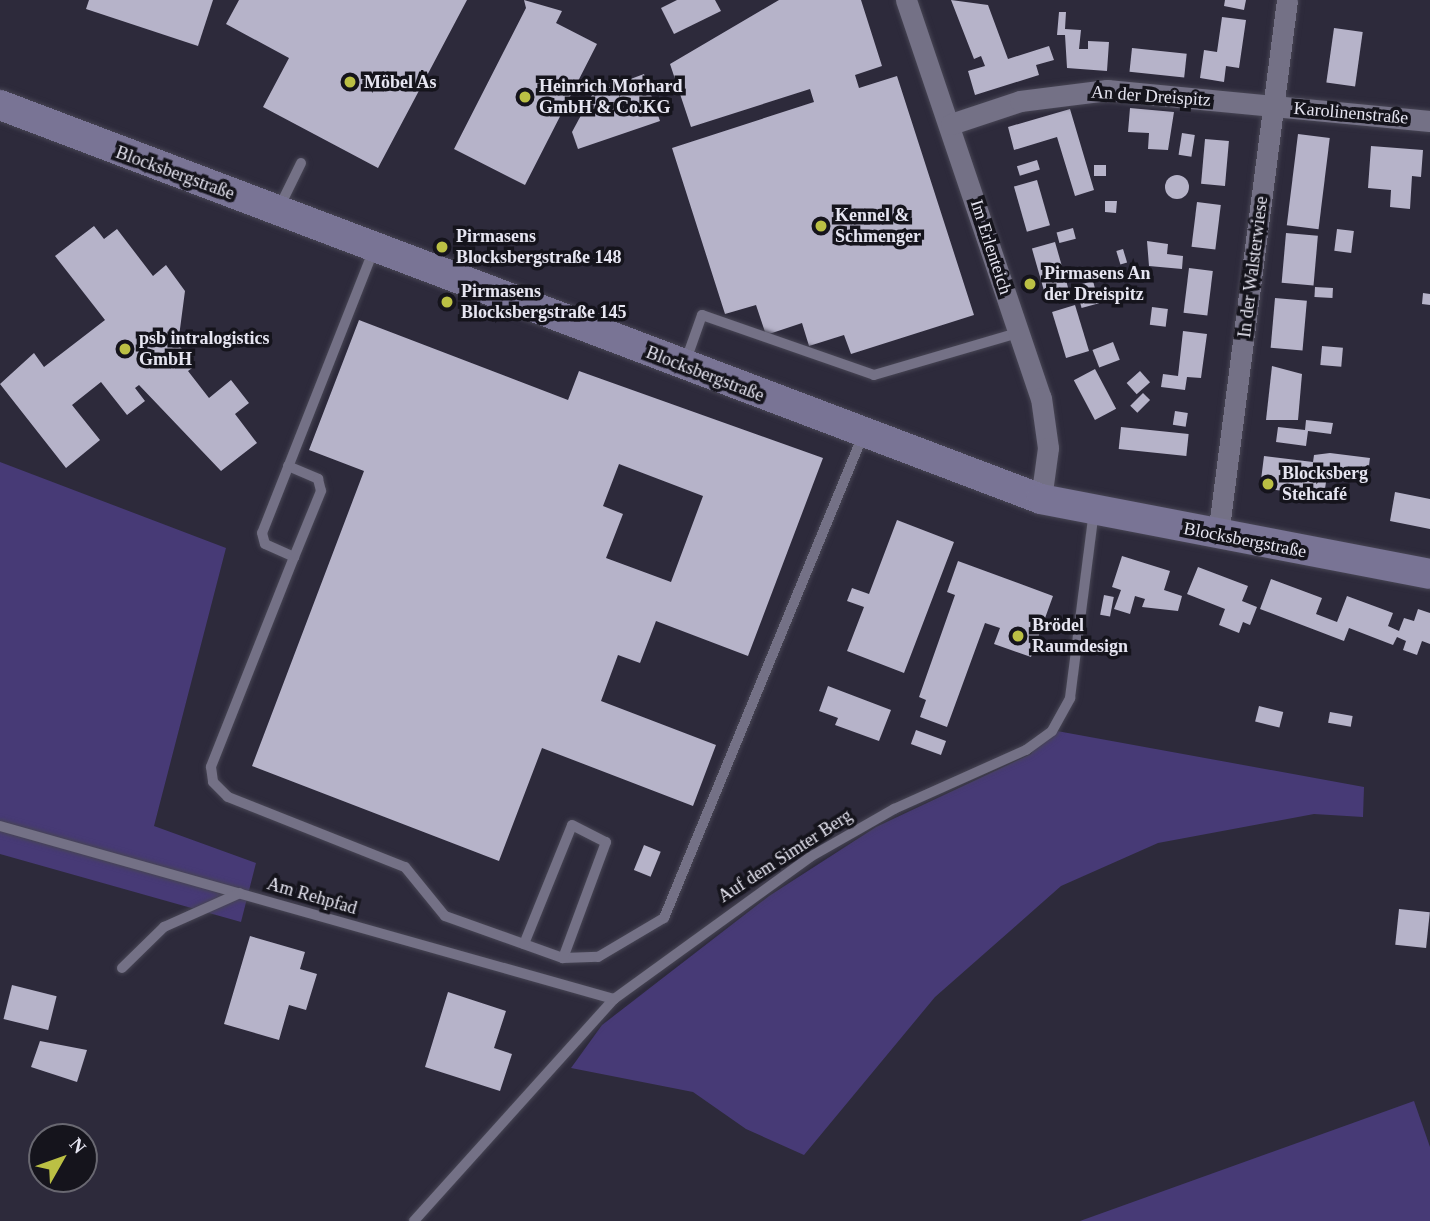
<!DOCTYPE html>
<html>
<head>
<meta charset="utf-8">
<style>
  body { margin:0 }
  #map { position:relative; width:1430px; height:1221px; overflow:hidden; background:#2d2a3b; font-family:"Times New Roman",serif }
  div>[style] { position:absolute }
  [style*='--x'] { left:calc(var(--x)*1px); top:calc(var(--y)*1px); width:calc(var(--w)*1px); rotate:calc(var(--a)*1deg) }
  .green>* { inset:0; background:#473a76 }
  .building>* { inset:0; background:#b6b3c9; transform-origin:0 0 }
  .round { border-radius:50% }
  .roads { filter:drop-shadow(0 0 2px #474554) drop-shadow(0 0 2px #474554) }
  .service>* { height:10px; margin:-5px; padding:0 5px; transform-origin:5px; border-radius:5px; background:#747186 }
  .minor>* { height:21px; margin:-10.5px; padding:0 10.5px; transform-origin:10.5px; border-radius:10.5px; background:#747186 }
  .secondary>* { height:30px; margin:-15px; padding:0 15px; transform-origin:15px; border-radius:15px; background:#797495 }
  .dots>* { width:19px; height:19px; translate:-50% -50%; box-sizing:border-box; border:4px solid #15141c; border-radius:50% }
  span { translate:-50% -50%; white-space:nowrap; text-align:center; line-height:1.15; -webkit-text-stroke:7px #15141c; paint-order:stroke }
  .poi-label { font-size:18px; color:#e6e5f1; font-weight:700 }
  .left { translate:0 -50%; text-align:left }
  .street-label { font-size:18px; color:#e6e5f1 }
  .north { position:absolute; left:28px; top:1123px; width:70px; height:70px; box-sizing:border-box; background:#15141c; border:2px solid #696871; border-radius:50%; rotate:50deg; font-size:19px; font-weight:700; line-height:28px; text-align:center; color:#e6e5f1 }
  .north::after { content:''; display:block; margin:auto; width:24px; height:32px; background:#bbc044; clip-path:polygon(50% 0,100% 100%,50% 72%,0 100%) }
</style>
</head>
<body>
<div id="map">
  <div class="green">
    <i style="clip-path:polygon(0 462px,226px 548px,154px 826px,256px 863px,241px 922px,0 854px)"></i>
    <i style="clip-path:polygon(1046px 729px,1364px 787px,1363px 817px,1314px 814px,1158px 843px,1061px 886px,935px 997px,804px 1155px,746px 1129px,693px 1092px,571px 1068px,602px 1025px,769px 896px,876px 827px,1031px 754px)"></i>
    <i style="clip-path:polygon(1414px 1101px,1430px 1147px,1430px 1221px,1080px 1221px)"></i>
  </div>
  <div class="building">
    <i style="clip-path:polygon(89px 0,213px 0,198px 46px,86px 9px)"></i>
    <i style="clip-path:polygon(239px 0,467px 0,378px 168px,263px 107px,289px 58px,226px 24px)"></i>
    <i style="clip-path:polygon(524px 0,562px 11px,556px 23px,597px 44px,525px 185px,454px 149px,526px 8px)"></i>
    <i style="clip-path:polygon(677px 0,715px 0,721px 11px,674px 34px,661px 8px)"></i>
    <i style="clip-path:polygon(779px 0,861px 0,882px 66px,855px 75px,859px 88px,897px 76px,974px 315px,851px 354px,844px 335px,809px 346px,802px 323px,766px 335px,756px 305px,725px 314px,672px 148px,814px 102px,810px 89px,691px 127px,670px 64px)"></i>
    <i style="clip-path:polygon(951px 0,988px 5px,1008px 59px,1049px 46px,1054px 60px,1036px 65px,1039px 75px,975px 95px,968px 71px,985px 66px,981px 56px,974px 59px)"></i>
    <i style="clip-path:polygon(1225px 0,1246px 0,1244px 10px,1224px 6px)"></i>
    <i style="clip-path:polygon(1059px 12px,1066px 12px,1065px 29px,1081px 30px,1079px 49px,1088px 49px,1088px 41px,1109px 42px,1107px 71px,1067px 68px,1065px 35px,1057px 35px)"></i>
    <i style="clip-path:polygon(1222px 17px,1246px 20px,1239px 68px,1226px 66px,1224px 82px,1200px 78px,1204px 50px,1217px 52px)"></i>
    <i style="left:1334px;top:28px;width:29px;height:55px;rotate:8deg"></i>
    <i style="left:1132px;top:48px;width:55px;height:24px;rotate:6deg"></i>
    <i style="clip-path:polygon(644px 74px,660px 121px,578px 149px,572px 132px,593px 93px)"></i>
    <i style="clip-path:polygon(1130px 108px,1174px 112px,1168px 150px,1148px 149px,1149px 133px,1128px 132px)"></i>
    <i style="clip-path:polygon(1070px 109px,1094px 190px,1075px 196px,1057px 137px,1014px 150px,1008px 127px)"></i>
    <i style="left:1182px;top:133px;width:13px;height:22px;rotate:9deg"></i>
    <i style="left:1298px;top:134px;width:32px;height:92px;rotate:7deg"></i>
    <i style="left:1205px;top:139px;width:24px;height:45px;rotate:5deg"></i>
    <i style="clip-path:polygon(1371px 146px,1423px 150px,1421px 177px,1412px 176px,1410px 209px,1390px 207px,1391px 190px,1368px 188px)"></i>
    <i style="left:1037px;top:160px;width:10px;height:21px;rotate:73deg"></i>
    <i style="left:1094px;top:165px;width:12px;height:11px"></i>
    <i class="round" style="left:1165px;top:175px;width:24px;height:24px"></i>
    <i style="left:1037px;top:180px;width:47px;height:24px;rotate:74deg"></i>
    <i style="clip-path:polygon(1105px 201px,1117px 201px,1116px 213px,1105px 212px)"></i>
    <i style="left:1197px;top:202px;width:24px;height:45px;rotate:7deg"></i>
    <i style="clip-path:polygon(94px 226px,104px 239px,117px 229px,153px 276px,166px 265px,185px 291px,178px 344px,195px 366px,188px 371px,209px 398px,231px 380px,249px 403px,235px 414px,257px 443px,221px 471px,139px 385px,135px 388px,145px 401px,127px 415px,101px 382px,72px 405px,100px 440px,66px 468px,0 384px,34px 353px,44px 367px,105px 320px,55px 256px)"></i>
    <i style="left:1073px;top:228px;width:11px;height:17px;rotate:75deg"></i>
    <i style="left:1337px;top:229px;width:17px;height:22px;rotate:7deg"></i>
    <i style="left:1286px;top:233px;width:32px;height:50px;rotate:5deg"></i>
    <i style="clip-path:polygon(1147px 241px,1168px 244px,1167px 254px,1183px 256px,1182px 269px,1149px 266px)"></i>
    <i style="left:1055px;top:242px;width:48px;height:24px;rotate:74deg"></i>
    <i style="left:1123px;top:249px;width:14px;height:7px;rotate:73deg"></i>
    <i style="left:1189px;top:268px;width:24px;height:45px;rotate:7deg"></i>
    <i style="left:1093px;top:281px;width:23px;height:18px;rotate:75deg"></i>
    <i style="left:1315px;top:287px;width:18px;height:10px;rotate:3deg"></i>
    <i style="clip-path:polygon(1423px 293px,1430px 294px,1430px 305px,1422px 304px)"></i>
    <i style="left:1275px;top:298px;width:32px;height:50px;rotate:5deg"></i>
    <i style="left:1075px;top:305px;width:48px;height:24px;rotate:73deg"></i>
    <i style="left:1152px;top:307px;width:16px;height:18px;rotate:7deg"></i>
    <i style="clip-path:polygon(evenodd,359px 320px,568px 400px,579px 371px,823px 458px,748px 656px,656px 621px,640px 663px,618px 655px,601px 701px,716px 745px,693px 806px,542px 748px,499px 861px,252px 766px,364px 471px,309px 450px,359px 320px,619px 464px,703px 496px,671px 582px,606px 558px,623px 514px,603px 506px,619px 464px)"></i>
    <i style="clip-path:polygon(1183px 331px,1207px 334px,1201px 378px,1187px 377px,1185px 390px,1161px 387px,1163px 374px,1178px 376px)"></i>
    <i style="left:1113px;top:342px;width:19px;height:22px;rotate:69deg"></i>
    <i style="left:1322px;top:346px;width:21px;height:19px;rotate:5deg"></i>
    <i style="clip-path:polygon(1272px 366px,1302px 374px,1298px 420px,1266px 420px)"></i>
    <i style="left:1095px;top:369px;width:45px;height:24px;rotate:62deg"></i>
    <i style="left:1140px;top:371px;width:15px;height:18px;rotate:48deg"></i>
    <i style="left:1143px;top:393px;width:10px;height:18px;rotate:45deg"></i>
    <i style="left:1175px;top:411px;width:13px;height:14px;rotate:9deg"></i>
    <i style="clip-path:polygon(1306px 420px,1333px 423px,1331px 434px,1308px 431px,1306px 446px,1276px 442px,1278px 427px,1305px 430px)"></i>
    <i style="left:1121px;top:427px;width:68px;height:22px;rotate:6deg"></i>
    <i style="clip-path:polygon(1330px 453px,1370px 458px,1368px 473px,1328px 468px,1324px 496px,1260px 488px,1264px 456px,1313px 462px,1314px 455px)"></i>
    <i style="clip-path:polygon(1395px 492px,1430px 499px,1430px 529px,1390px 521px)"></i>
    <i style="clip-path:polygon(897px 520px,954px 542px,904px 673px,847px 651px,864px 607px,847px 601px,852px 588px,869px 594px)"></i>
    <i style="clip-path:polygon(1122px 556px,1170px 571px,1164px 590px,1182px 596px,1178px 611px,1142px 607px,1145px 599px,1135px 596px,1130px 614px,1114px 609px,1121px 590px,1112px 587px)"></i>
    <i style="clip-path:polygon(958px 561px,1053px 596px,1031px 657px,994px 644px,1000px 628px,985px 623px,947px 727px,920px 717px,926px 700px,919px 697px,955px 595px,947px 592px)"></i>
    <i style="clip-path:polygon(1198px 567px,1248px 586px,1242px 601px,1257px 607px,1250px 625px,1243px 622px,1239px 633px,1219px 625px,1225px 609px,1187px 594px)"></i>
    <i style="clip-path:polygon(1271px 579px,1322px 598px,1316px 614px,1337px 622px,1347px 596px,1393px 613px,1388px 626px,1399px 631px,1404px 618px,1414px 621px,1418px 609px,1430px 613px,1430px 644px,1422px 641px,1417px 655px,1403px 650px,1406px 641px,1397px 637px,1393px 645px,1349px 628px,1344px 641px,1260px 609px)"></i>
    <i style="left:1104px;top:595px;width:10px;height:20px;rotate:11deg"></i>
    <i style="clip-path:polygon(828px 686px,891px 710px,879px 741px,835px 725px,838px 718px,819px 711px)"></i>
    <i style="left:1259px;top:706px;width:25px;height:16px;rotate:14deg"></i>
    <i style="left:1330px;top:712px;width:23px;height:11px;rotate:10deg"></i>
    <i style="left:916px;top:730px;width:32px;height:15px;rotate:20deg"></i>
    <i style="left:644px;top:845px;width:18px;height:27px;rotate:22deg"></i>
    <i style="left:1399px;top:909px;width:31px;height:36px;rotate:6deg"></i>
    <i style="clip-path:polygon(250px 936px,305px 952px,300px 969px,317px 974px,306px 1010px,289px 1005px,279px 1040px,224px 1024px)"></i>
    <i style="left:12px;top:985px;width:46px;height:35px;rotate:14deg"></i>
    <i style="clip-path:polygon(448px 992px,506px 1011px,494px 1048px,512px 1054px,500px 1091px,425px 1067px)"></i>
    <i style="clip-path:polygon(40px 1041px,87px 1050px,77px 1082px,31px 1067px)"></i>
  </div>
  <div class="roads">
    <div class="service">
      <i style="--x:279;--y:208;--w:50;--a:-63.9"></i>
      <i style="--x:374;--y:249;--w:305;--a:111.5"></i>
      <i style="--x:262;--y:533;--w:11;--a:75"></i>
      <i style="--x:265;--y:544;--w:32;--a:24"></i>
      <i style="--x:294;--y:557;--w:226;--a:111.6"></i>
      <i style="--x:211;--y:767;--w:15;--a:82"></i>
      <i style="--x:213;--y:782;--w:21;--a:45"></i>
      <i style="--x:228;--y:797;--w:190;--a:21.6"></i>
      <i style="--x:405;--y:867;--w:63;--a:50.8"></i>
      <i style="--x:445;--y:916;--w:125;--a:19.6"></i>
      <i style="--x:563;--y:958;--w:35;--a:-2"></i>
      <i style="--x:598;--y:957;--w:77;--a:-30.6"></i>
      <i style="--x:664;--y:918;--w:522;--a:-67.61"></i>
      <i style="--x:685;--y:363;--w:51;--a:-70.5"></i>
      <i style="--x:702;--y:315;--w:182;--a:19.2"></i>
      <i style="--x:874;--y:375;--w:150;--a:-16.3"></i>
      <i style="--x:288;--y:466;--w:33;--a:23"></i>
      <i style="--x:318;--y:479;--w:12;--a:76"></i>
      <i style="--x:321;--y:491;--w:71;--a:112.2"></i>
      <i style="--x:0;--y:826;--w:638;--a:15.74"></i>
      <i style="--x:524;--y:944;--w:128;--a:-68"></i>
      <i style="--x:572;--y:825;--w:38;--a:27"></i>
      <i style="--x:606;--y:842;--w:124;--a:110.3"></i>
      <i style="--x:122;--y:968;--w:59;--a:-44.3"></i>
      <i style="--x:164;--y:927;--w:83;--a:-24.1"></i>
      <i style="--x:414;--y:1221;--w:299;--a:-48"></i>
      <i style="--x:614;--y:999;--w:242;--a:-35.9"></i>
      <i style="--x:810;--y:857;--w:97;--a:-29.7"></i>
      <i style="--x:894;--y:809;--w:145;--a:-24.1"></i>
      <i style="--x:1026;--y:750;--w:32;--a:-36"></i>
      <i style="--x:1052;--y:731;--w:38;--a:-61"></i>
      <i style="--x:1070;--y:698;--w:189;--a:-82.7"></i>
    </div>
    <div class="minor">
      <i style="--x:906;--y:0;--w:420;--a:71.3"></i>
      <i style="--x:1041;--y:398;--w:50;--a:82"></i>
      <i style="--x:1048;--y:448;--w:51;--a:97.8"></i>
      <i style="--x:951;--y:124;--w:73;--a:-18.4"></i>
      <i style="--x:1020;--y:101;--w:88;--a:-7.2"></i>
      <i style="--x:1107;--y:90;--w:324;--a:5.5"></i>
      <i style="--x:1218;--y:535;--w:539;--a:-82.65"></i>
    </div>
    <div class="secondary">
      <i style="--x:0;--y:105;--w:1113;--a:20.73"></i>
      <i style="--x:1041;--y:499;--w:396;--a:10.9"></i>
    </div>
  </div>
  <div class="dots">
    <i style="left:350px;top:82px;background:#bbc044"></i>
    <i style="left:525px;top:97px;background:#bbc044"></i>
    <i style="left:821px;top:226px;background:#bbc044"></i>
    <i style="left:442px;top:247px;background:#bbc044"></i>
    <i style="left:1030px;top:284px;background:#bbc044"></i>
    <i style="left:447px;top:302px;background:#bbc044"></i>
    <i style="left:125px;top:349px;background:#bbc044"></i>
    <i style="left:1268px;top:484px;background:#bbc044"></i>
    <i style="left:1018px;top:636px;background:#bbc044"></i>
  </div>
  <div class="poi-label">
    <span class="left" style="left:364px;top:82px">Möbel As</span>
    <span class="left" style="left:539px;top:97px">Heinrich Morhard<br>GmbH &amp; Co.KG</span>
    <span class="left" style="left:835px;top:226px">Kennel &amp;<br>Schmenger</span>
    <span class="left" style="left:456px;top:247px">Pirmasens<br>Blocksbergstraße 148</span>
    <span class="left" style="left:1044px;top:284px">Pirmasens An<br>der Dreispitz</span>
    <span class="left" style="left:461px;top:302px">Pirmasens<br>Blocksbergstraße 145</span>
    <span class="left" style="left:139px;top:349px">psb intralogistics<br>GmbH</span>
    <span class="left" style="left:1282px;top:484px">Blocksberg<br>Stehcafé</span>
    <span class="left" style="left:1032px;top:636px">Brödel<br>Raumdesign</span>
  </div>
  <div class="street-label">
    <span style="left:1151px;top:96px;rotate:4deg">An der Dreispitz</span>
    <span style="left:1351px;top:113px;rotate:5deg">Karolinenstraße</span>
    <span style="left:175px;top:173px;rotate:20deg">Blocksbergstraße</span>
    <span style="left:991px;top:247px;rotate:72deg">Im Erlenteich</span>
    <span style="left:1253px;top:267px;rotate:-83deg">In der Walsterwiese</span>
    <span style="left:705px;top:374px;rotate:21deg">Blocksbergstraße</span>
    <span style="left:1245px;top:540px;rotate:11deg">Blocksbergstraße</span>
    <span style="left:785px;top:856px;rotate:-33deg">Auf dem Simter Berg</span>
    <span style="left:312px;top:896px;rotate:16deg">Am Rehpfad</span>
  </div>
  <div class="north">N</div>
</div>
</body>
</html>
